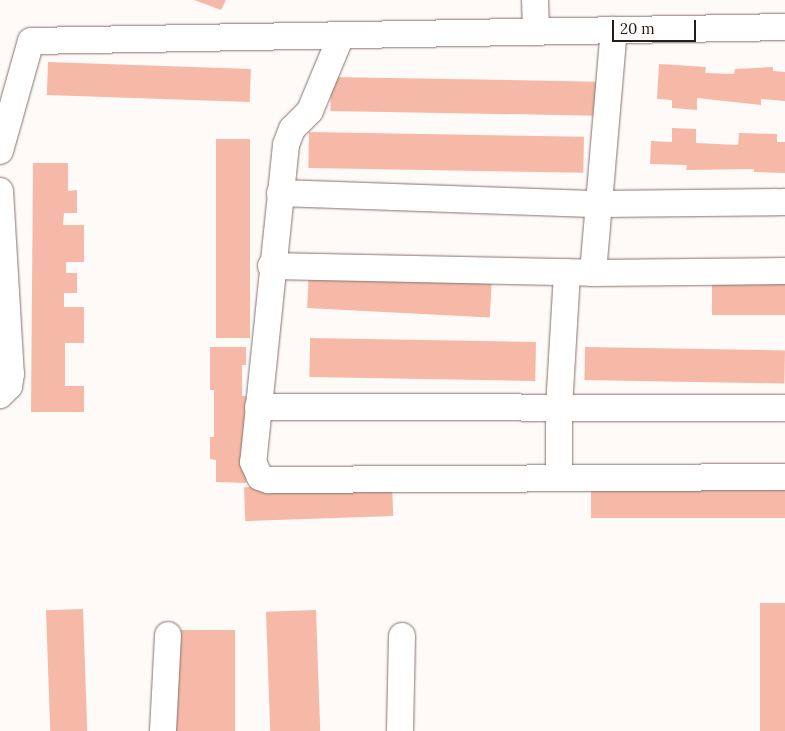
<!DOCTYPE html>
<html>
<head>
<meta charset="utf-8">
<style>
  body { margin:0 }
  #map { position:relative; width:785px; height:731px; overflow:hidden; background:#fefaf8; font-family:Lora,serif }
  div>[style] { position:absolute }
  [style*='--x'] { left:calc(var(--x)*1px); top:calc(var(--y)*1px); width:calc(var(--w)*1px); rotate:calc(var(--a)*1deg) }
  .building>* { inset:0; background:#f6b9a8; transform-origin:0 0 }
  .roads { filter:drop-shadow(0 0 1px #86726c) drop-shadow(0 0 1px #86726c) }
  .street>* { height:26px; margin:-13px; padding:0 13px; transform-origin:13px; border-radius:13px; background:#fff }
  span { translate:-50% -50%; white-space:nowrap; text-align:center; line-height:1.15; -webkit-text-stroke:5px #fefaf8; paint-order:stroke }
  .scale { position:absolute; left:612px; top:20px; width:84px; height:22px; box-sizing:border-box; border:2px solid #241c1a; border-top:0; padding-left:6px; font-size:15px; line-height:18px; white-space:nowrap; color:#241c1a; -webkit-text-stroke:4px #fefaf8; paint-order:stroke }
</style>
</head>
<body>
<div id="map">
  <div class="building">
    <i style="clip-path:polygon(194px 0,226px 0,221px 10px)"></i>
    <i style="left:48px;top:62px;width:203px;height:33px;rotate:2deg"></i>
    <i style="clip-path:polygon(659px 64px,706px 67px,705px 73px,734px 74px,735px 69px,773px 67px,773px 71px,785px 72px,785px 101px,761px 99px,761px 105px,697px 98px,697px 110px,672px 108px,672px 100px,657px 99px)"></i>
    <i style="left:331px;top:77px;width:266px;height:34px;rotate:1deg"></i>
    <i style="clip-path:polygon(672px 128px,696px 129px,696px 143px,738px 145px,739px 133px,777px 134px,777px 142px,785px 142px,785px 173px,754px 172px,754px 169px,686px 170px,687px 165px,650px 164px,651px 141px,672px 142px)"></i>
    <i style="left:309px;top:132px;width:275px;height:36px;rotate:1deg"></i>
    <i style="left:216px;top:139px;width:34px;height:199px"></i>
    <i style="clip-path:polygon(33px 163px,68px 163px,68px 191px,77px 190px,77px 213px,64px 213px,63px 225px,84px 225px,84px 262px,66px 262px,66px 273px,77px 273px,77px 293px,64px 293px,64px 307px,84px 307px,84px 343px,65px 343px,65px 386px,84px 386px,84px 412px,31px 412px)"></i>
    <i style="left:309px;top:271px;width:183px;height:37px;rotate:3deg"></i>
    <i style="left:712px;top:275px;width:73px;height:40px"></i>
    <i style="left:310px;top:338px;width:226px;height:39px;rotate:1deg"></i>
    <i style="clip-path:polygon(210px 347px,246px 347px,246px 365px,242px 365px,242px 396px,246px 396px,241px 467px,246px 467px,246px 483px,216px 482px,216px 460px,210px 459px,210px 437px,214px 437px,214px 390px,210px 390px)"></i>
    <i style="left:585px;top:347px;width:200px;height:33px;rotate:1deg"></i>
    <i style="left:591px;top:481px;width:194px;height:37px"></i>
    <i style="left:392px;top:482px;width:34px;height:148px;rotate:88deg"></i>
    <i style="left:760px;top:603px;width:25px;height:128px"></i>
    <i style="left:83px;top:609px;width:122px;height:37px;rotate:88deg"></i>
    <i style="left:316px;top:610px;width:121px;height:50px;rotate:88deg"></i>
    <i style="left:176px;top:630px;width:59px;height:101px"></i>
  </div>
  <div class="roads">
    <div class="street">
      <i style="--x:535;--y:0;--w:32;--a:88"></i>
      <i style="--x:341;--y:36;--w:81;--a:112.5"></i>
      <i style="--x:310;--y:111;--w:25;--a:135"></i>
      <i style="--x:292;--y:129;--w:17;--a:111"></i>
      <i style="--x:286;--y:145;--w:319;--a:95.9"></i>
      <i style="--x:253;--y:462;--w:17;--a:65"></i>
      <i style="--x:260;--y:477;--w:9;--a:21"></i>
      <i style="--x:268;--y:480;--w:517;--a:-0.33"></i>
      <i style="--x:0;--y:151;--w:114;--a:-74.3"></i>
      <i style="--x:31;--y:41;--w:754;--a:-1.06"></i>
      <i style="--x:0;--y:191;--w:183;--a:86.6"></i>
      <i style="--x:11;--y:374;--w:12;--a:99"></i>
      <i style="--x:9;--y:386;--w:13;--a:135"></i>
      <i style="--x:280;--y:193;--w:319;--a:2"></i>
      <i style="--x:599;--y:204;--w:186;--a:-0.6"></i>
      <i style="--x:271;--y:266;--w:322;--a:1.2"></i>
      <i style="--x:593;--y:273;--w:192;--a:-0.6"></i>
      <i style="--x:593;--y:273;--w:244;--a:-85.1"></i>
      <i style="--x:258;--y:407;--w:527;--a:0.11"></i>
      <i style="--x:559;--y:477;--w:69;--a:-90"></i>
      <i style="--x:559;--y:408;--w:136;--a:-86.6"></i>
      <i style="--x:163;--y:731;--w:96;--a:-87"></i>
      <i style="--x:400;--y:731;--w:95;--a:-88.8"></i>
    </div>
  </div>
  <div class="scale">20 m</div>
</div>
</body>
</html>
